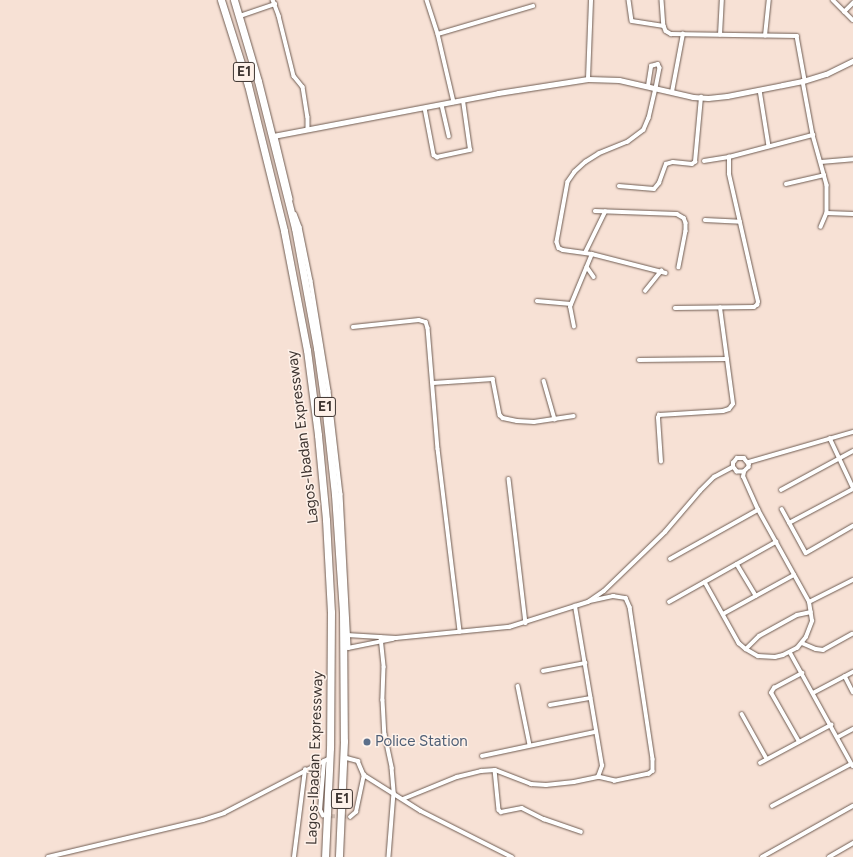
<!DOCTYPE html>
<html>
<head>
<meta charset="utf-8">
<style>
  body { margin:0 }
  #map { position:relative; width:853px; height:857px; overflow:hidden; background:#f7e1d5; font-family:Figtree,sans-serif }
  div>[style] { position:absolute }
  [style*='--x'] { left:calc(var(--x)*1px); top:calc(var(--y)*1px); width:calc(var(--w)*1px); rotate:calc(var(--a)*1deg) }
  .street-tunnel>* { height:3.5px; margin-top:-1.75px; transform-origin:0; background:repeating-linear-gradient(90deg,#d2bfb4 0 3.5px,transparent 0 5.5px) }
  .roads { filter:drop-shadow(0 0 1px #6f5c52) drop-shadow(0 0 1px #6f5c52) }
  .street>* { height:3.5px; margin:-1.75px; padding:0 1.75px; transform-origin:1.75px; border-radius:1.75px; background:#fff }
  .secondary>* { height:5px; margin:-2.5px; padding:0 2.5px; transform-origin:2.5px; border-radius:2.5px; background:#fff }
  .highway>* { height:7px; margin:-3.5px; padding:0 3.5px; transform-origin:3.5px; border-radius:3.5px; background:#fff }
  .dots>* { width:11px; height:11px; translate:-50% -50%; box-sizing:border-box; border:2px solid #fef1e9; border-radius:50% }
  span { translate:-50% -50%; white-space:nowrap; text-align:center; line-height:1.15; -webkit-text-stroke:3px #fef1e9; paint-order:stroke }
  .shield-label span { padding:1px 3px; background:#fef1e9; border:1px solid; border-radius:3px; -webkit-text-stroke-width:0 }
  .shield-label { font-size:14px; color:#3e3531; font-weight:700 }
  .street-label { font-size:15px; color:#3e3531 }
  .service-label { font-size:15px; color:#4e5e75 }
  .left { translate:0 -50%; text-align:left }
</style>
</head>
<body>
<div id="map">
  <div class="street-tunnel">
    <i style="--x:326;--y:816;--w:24;--a:2"></i>
  </div>
  <div class="roads">
    <div class="street">
      <i style="--x:273;--y:0;--w:17;--a:69"></i>
      <i style="--x:279;--y:16;--w:62;--a:76"></i>
      <i style="--x:294;--y:76;--w:14;--a:51"></i>
      <i style="--x:303;--y:87;--w:30;--a:81"></i>
      <i style="--x:308;--y:117;--w:13;--a:90"></i>
      <i style="--x:427;--y:0;--w:36;--a:72"></i>
      <i style="--x:438;--y:34;--w:70;--a:76.8"></i>
      <i style="--x:629;--y:0;--w:21;--a:82"></i>
      <i style="--x:632;--y:21;--w:32;--a:9"></i>
      <i style="--x:662;--y:0;--w:26;--a:86"></i>
      <i style="--x:664;--y:26;--w:5;--a:68"></i>
      <i style="--x:666;--y:31;--w:6;--a:31"></i>
      <i style="--x:671;--y:34;--w:126;--a:0.9"></i>
      <i style="--x:797;--y:36;--w:45;--a:79.7"></i>
      <i style="--x:833;--y:0;--w:28;--a:45"></i>
      <i style="--x:844;--y:12;--w:13;--a:-45"></i>
      <i style="--x:240;--y:16;--w:37;--a:-19"></i>
      <i style="--x:438;--y:34;--w:99;--a:-16.4"></i>
      <i style="--x:720;--y:35;--w:35;--a:-87"></i>
      <i style="--x:765;--y:36;--w:36;--a:-84"></i>
      <i style="--x:588;--y:79;--w:79;--a:-87.8"></i>
      <i style="--x:803;--y:81;--w:55;--a:79.5"></i>
      <i style="--x:813;--y:135;--w:52;--a:74.4"></i>
      <i style="--x:827;--y:185;--w:28;--a:90"></i>
      <i style="--x:827;--y:213;--w:15;--a:113"></i>
      <i style="--x:648;--y:86;--w:20;--a:-81"></i>
      <i style="--x:651;--y:66;--w:7;--a:-16"></i>
      <i style="--x:658;--y:64;--w:4;--a:63"></i>
      <i style="--x:660;--y:68;--w:20;--a:101"></i>
      <i style="--x:656;--y:88;--w:31;--a:103"></i>
      <i style="--x:649;--y:118;--w:13;--a:113"></i>
      <i style="--x:644;--y:130;--w:20;--a:143"></i>
      <i style="--x:628;--y:142;--w:31;--a:158"></i>
      <i style="--x:599;--y:154;--w:15;--a:148"></i>
      <i style="--x:586;--y:162;--w:15;--a:138"></i>
      <i style="--x:575;--y:172;--w:12;--a:125"></i>
      <i style="--x:568;--y:182;--w:61;--a:100.4"></i>
      <i style="--x:557;--y:242;--w:6;--a:72"></i>
      <i style="--x:559;--y:248;--w:4;--a:27"></i>
      <i style="--x:563;--y:250;--w:29;--a:8"></i>
      <i style="--x:592;--y:254;--w:76;--a:14.4"></i>
      <i style="--x:760;--y:90;--w:57;--a:80.9"></i>
      <i style="--x:672;--y:92;--w:59;--a:-79.3"></i>
      <i style="--x:442;--y:105;--w:32;--a:77"></i>
      <i style="--x:425;--y:108;--w:48;--a:79.2"></i>
      <i style="--x:434;--y:155;--w:4;--a:34"></i>
      <i style="--x:437;--y:157;--w:34;--a:-12"></i>
      <i style="--x:470;--y:150;--w:49;--a:-98.1"></i>
      <i style="--x:276;--y:137;--w:64;--a:76.4"></i>
      <i style="--x:704;--y:161;--w:25;--a:-9"></i>
      <i style="--x:821;--y:162;--w:32;--a:-5"></i>
      <i style="--x:786;--y:184;--w:39;--a:-13"></i>
      <i style="--x:619;--y:186;--w:35;--a:5"></i>
      <i style="--x:654;--y:189;--w:8;--a:-50"></i>
      <i style="--x:659;--y:183;--w:20;--a:-70"></i>
      <i style="--x:666;--y:164;--w:7;--a:-16"></i>
      <i style="--x:673;--y:162;--w:19;--a:6"></i>
      <i style="--x:692;--y:164;--w:4;--a:-34"></i>
      <i style="--x:695;--y:162;--w:65;--a:-84.7"></i>
      <i style="--x:595;--y:211;--w:82;--a:2.1"></i>
      <i style="--x:677;--y:214;--w:8;--a:30"></i>
      <i style="--x:684;--y:218;--w:5;--a:68"></i>
      <i style="--x:686;--y:223;--w:8;--a:90"></i>
      <i style="--x:686;--y:231;--w:37;--a:101"></i>
      <i style="--x:827;--y:213;--w:26;--a:2"></i>
      <i style="--x:295;--y:214;--w:14;--a:69"></i>
      <i style="--x:300;--y:227;--w:55;--a:78.5"></i>
      <i style="--x:311;--y:281;--w:111;--a:80.7"></i>
      <i style="--x:329;--y:391;--w:104;--a:83.4"></i>
      <i style="--x:341;--y:494;--w:154;--a:87"></i>
      <i style="--x:705;--y:220;--w:35;--a:3"></i>
      <i style="--x:585;--y:253;--w:46;--a:-64"></i>
      <i style="--x:587;--y:267;--w:12;--a:55"></i>
      <i style="--x:645;--y:291;--w:26;--a:-51"></i>
      <i style="--x:537;--y:301;--w:34;--a:5"></i>
      <i style="--x:675;--y:308;--w:79;--a:-0.7"></i>
      <i style="--x:754;--y:307;--w:4;--a:-34"></i>
      <i style="--x:757;--y:305;--w:3;--a:-72"></i>
      <i style="--x:758;--y:302;--w:131;--a:-102.8"></i>
      <i style="--x:729;--y:174;--w:17;--a:-90"></i>
      <i style="--x:729;--y:157;--w:87;--a:-14.7"></i>
      <i style="--x:353;--y:327;--w:66;--a:-6.1"></i>
      <i style="--x:419;--y:320;--w:7;--a:16"></i>
      <i style="--x:426;--y:322;--w:6;--a:72"></i>
      <i style="--x:428;--y:328;--w:121;--a:85.3"></i>
      <i style="--x:438;--y:449;--w:184;--a:83.1"></i>
      <i style="--x:574;--y:327;--w:20;--a:-101"></i>
      <i style="--x:570;--y:307;--w:57;--a:-67.5"></i>
      <i style="--x:639;--y:360;--w:88;--a:-0.7"></i>
      <i style="--x:544;--y:381;--w:40;--a:74"></i>
      <i style="--x:433;--y:383;--w:60;--a:-3.8"></i>
      <i style="--x:493;--y:379;--w:37;--a:79"></i>
      <i style="--x:500;--y:415;--w:4;--a:45"></i>
      <i style="--x:503;--y:418;--w:14;--a:12"></i>
      <i style="--x:517;--y:421;--w:17;--a:3"></i>
      <i style="--x:534;--y:422;--w:40;--a:-8.5"></i>
      <i style="--x:830;--y:438;--w:54;--a:64.9"></i>
      <i style="--x:661;--y:462;--w:44;--a:-93.9"></i>
      <i style="--x:658;--y:418;--w:3;--a:-72"></i>
      <i style="--x:659;--y:415;--w:64;--a:-3.6"></i>
      <i style="--x:723;--y:411;--w:6;--a:-18"></i>
      <i style="--x:729;--y:409;--w:6;--a:-51"></i>
      <i style="--x:733;--y:404;--w:97;--a:-97.7"></i>
      <i style="--x:749;--y:462;--w:108;--a:-16.1"></i>
      <i style="--x:509;--y:479;--w:145;--a:83.3"></i>
      <i style="--x:781;--y:490;--w:82;--a:-28.4"></i>
      <i style="--x:782;--y:509;--w:50;--a:61.4"></i>
      <i style="--x:806;--y:553;--w:54;--a:-29.9"></i>
      <i style="--x:789;--y:523;--w:72;--a:-28"></i>
      <i style="--x:670;--y:559;--w:101;--a:-29.1"></i>
      <i style="--x:737;--y:564;--w:37;--a:59"></i>
      <i style="--x:705;--y:582;--w:70;--a:60.9"></i>
      <i style="--x:739;--y:643;--w:9;--a:41"></i>
      <i style="--x:746;--y:649;--w:14;--a:30"></i>
      <i style="--x:758;--y:656;--w:17;--a:3"></i>
      <i style="--x:775;--y:657;--w:8;--a:-14"></i>
      <i style="--x:783;--y:655;--w:16;--a:-27"></i>
      <i style="--x:797;--y:648;--w:14;--a:-51"></i>
      <i style="--x:806;--y:637;--w:17;--a:-69"></i>
      <i style="--x:812;--y:621;--w:19;--a:-99"></i>
      <i style="--x:809;--y:602;--w:105;--a:-119"></i>
      <i style="--x:758;--y:510;--w:36;--a:-114"></i>
      <i style="--x:743;--y:477;--w:5;--a:-79"></i>
      <i style="--x:590;--y:601;--w:24;--a:-12"></i>
      <i style="--x:613;--y:596;--w:13;--a:9"></i>
      <i style="--x:626;--y:598;--w:10;--a:66"></i>
      <i style="--x:630;--y:607;--w:154;--a:81.4"></i>
      <i style="--x:653;--y:759;--w:12;--a:90"></i>
      <i style="--x:653;--y:771;--w:5;--a:143"></i>
      <i style="--x:649;--y:774;--w:35;--a:168"></i>
      <i style="--x:615;--y:781;--w:17;--a:-167"></i>
      <i style="--x:669;--y:602;--w:123;--a:-29.3"></i>
      <i style="--x:809;--y:602;--w:49;--a:-26.6"></i>
      <i style="--x:723;--y:614;--w:81;--a:-28.8"></i>
      <i style="--x:347;--y:635;--w:49;--a:3.5"></i>
      <i style="--x:396;--y:638;--w:114;--a:-5.6"></i>
      <i style="--x:509;--y:627;--w:83;--a:-17.6"></i>
      <i style="--x:588;--y:602;--w:19;--a:-35"></i>
      <i style="--x:604;--y:591;--w:85;--a:-44"></i>
      <i style="--x:665;--y:532;--w:54;--a:-49.5"></i>
      <i style="--x:700;--y:491;--w:20;--a:-45"></i>
      <i style="--x:714;--y:477;--w:21;--a:-28"></i>
      <i style="--x:733;--y:467;--w:4;--a:-90"></i>
      <i style="--x:733;--y:463;--w:6;--a:-51"></i>
      <i style="--x:737;--y:458;--w:7;--a:0"></i>
      <i style="--x:744;--y:458;--w:8;--a:50"></i>
      <i style="--x:749;--y:464;--w:3;--a:90"></i>
      <i style="--x:749;--y:467;--w:7;--a:135"></i>
      <i style="--x:744;--y:472;--w:7;--a:180"></i>
      <i style="--x:737;--y:472;--w:6;--a:-129"></i>
      <i style="--x:381;--y:637;--w:30;--a:84"></i>
      <i style="--x:384;--y:667;--w:33;--a:92"></i>
      <i style="--x:383;--y:700;--w:34;--a:87"></i>
      <i style="--x:385;--y:734;--w:35;--a:78"></i>
      <i style="--x:392;--y:768;--w:25;--a:85"></i>
      <i style="--x:394;--y:793;--w:64;--a:94.5"></i>
      <i style="--x:802;--y:643;--w:15;--a:23"></i>
      <i style="--x:816;--y:649;--w:7;--a:8"></i>
      <i style="--x:823;--y:650;--w:33;--a:-29"></i>
      <i style="--x:348;--y:648;--w:46;--a:-11.3"></i>
      <i style="--x:746;--y:649;--w:18;--a:-45"></i>
      <i style="--x:759;--y:636;--w:43;--a:-28.9"></i>
      <i style="--x:797;--y:615;--w:14;--a:-12"></i>
      <i style="--x:790;--y:652;--w:130;--a:61.1"></i>
      <i style="--x:543;--y:671;--w:43;--a:-10.8"></i>
      <i style="--x:845;--y:676;--w:18;--a:63"></i>
      <i style="--x:518;--y:686;--w:60;--a:78.5"></i>
      <i style="--x:813;--y:693;--w:45;--a:-27.7"></i>
      <i style="--x:550;--y:705;--w:41;--a:-9.9"></i>
      <i style="--x:742;--y:714;--w:51;--a:60.9"></i>
      <i style="--x:838;--y:737;--w:17;--a:-28"></i>
      <i style="--x:799;--y:742;--w:56;--a:-119.7"></i>
      <i style="--x:771;--y:693;--w:6;--a:-59"></i>
      <i style="--x:774;--y:688;--w:32;--a:-28"></i>
      <i style="--x:482;--y:756;--w:116;--a:-12"></i>
      <i style="--x:343;--y:757;--w:16;--a:15"></i>
      <i style="--x:358;--y:761;--w:15;--a:67"></i>
      <i style="--x:364;--y:775;--w:67;--a:32.3"></i>
      <i style="--x:421;--y:811;--w:102;--a:26.8"></i>
      <i style="--x:760;--y:763;--w:81;--a:-28.2"></i>
      <i style="--x:495;--y:770;--w:40;--a:84.3"></i>
      <i style="--x:499;--y:810;--w:3;--a:45"></i>
      <i style="--x:501;--y:812;--w:21;--a:-11"></i>
      <i style="--x:522;--y:808;--w:25;--a:27"></i>
      <i style="--x:544;--y:819;--w:39;--a:19"></i>
      <i style="--x:403;--y:799;--w:58;--a:-22.2"></i>
      <i style="--x:457;--y:777;--w:25;--a:-14"></i>
      <i style="--x:481;--y:771;--w:14;--a:-4"></i>
      <i style="--x:495;--y:770;--w:39;--a:21"></i>
      <i style="--x:531;--y:784;--w:15;--a:4"></i>
      <i style="--x:546;--y:785;--w:28;--a:-6"></i>
      <i style="--x:574;--y:782;--w:25;--a:-12"></i>
      <i style="--x:598;--y:777;--w:12;--a:-70"></i>
      <i style="--x:602;--y:766;--w:162;--a:-99.6"></i>
      <i style="--x:772;--y:806;--w:89;--a:-28"></i>
      <i style="--x:323;--y:816;--w:7;--a:-117"></i>
      <i style="--x:320;--y:810;--w:49;--a:-85.3"></i>
      <i style="--x:350;--y:817;--w:8;--a:-40"></i>
      <i style="--x:356;--y:812;--w:38;--a:-78"></i>
      <i style="--x:48;--y:857;--w:159;--a:-13.4"></i>
      <i style="--x:203;--y:820;--w:22;--a:-18"></i>
      <i style="--x:224;--y:813;--w:119;--a:-27.4"></i>
      <i style="--x:294;--y:857;--w:88;--a:-82.8"></i>
      <i style="--x:762;--y:857;--w:104;--a:-29.3"></i>
      <i style="--x:829;--y:857;--w:28;--a:-30"></i>
    </div>
    <div class="secondary">
      <i style="--x:273;--y:136;--w:229;--a:-10.8"></i>
      <i style="--x:498;--y:93;--w:91;--a:-8.8"></i>
      <i style="--x:588;--y:79;--w:31;--a:2"></i>
      <i style="--x:619;--y:80;--w:76;--a:12.9"></i>
      <i style="--x:693;--y:97;--w:15;--a:4"></i>
      <i style="--x:708;--y:98;--w:19;--a:-6"></i>
      <i style="--x:727;--y:96;--w:77;--a:-11.2"></i>
      <i style="--x:803;--y:81;--w:24;--a:-17"></i>
      <i style="--x:826;--y:74;--w:30;--a:-26"></i>
    </div>
    <div class="highway">
      <i style="--x:221;--y:0;--w:89;--a:72.4"></i>
      <i style="--x:248;--y:85;--w:150;--a:76.1"></i>
      <i style="--x:284;--y:231;--w:121;--a:79.1"></i>
      <i style="--x:307;--y:350;--w:86;--a:82.6"></i>
      <i style="--x:318;--y:435;--w:85;--a:84.6"></i>
      <i style="--x:326;--y:520;--w:92;--a:86.9"></i>
      <i style="--x:331;--y:612;--w:136;--a:90.4"></i>
      <i style="--x:330;--y:748;--w:109;--a:92.6"></i>
      <i style="--x:234;--y:0;--w:84;--a:73.5"></i>
      <i style="--x:258;--y:81;--w:152;--a:75.9"></i>
      <i style="--x:295;--y:228;--w:122;--a:79.6"></i>
      <i style="--x:317;--y:348;--w:66;--a:82.1"></i>
      <i style="--x:326;--y:413;--w:82;--a:83.7"></i>
      <i style="--x:335;--y:495;--w:118;--a:86.1"></i>
      <i style="--x:343;--y:613;--w:128;--a:89.6"></i>
      <i style="--x:344;--y:741;--w:116;--a:92.5"></i>
    </div>
  </div>
  <div class="dots">
    <i style="left:367px;top:742px;background:#5c6f8a"></i>
  </div>
  <div class="shield-label">
    <span style="left:244px;top:72px">E1</span>
    <span style="left:325px;top:407px">E1</span>
    <span style="left:342px;top:799px">E1</span>
  </div>
  <div class="street-label">
    <span style="left:303px;top:437px;rotate:-97deg">Lagos-Ibadan Expressway</span>
    <span style="left:315px;top:758px;rotate:-88deg">Lagos-Ibadan Expressway</span>
  </div>
  <div class="service-label">
    <span class="left" style="left:375px;top:742px">Police Station</span>
  </div>
</div>
</body>
</html>
